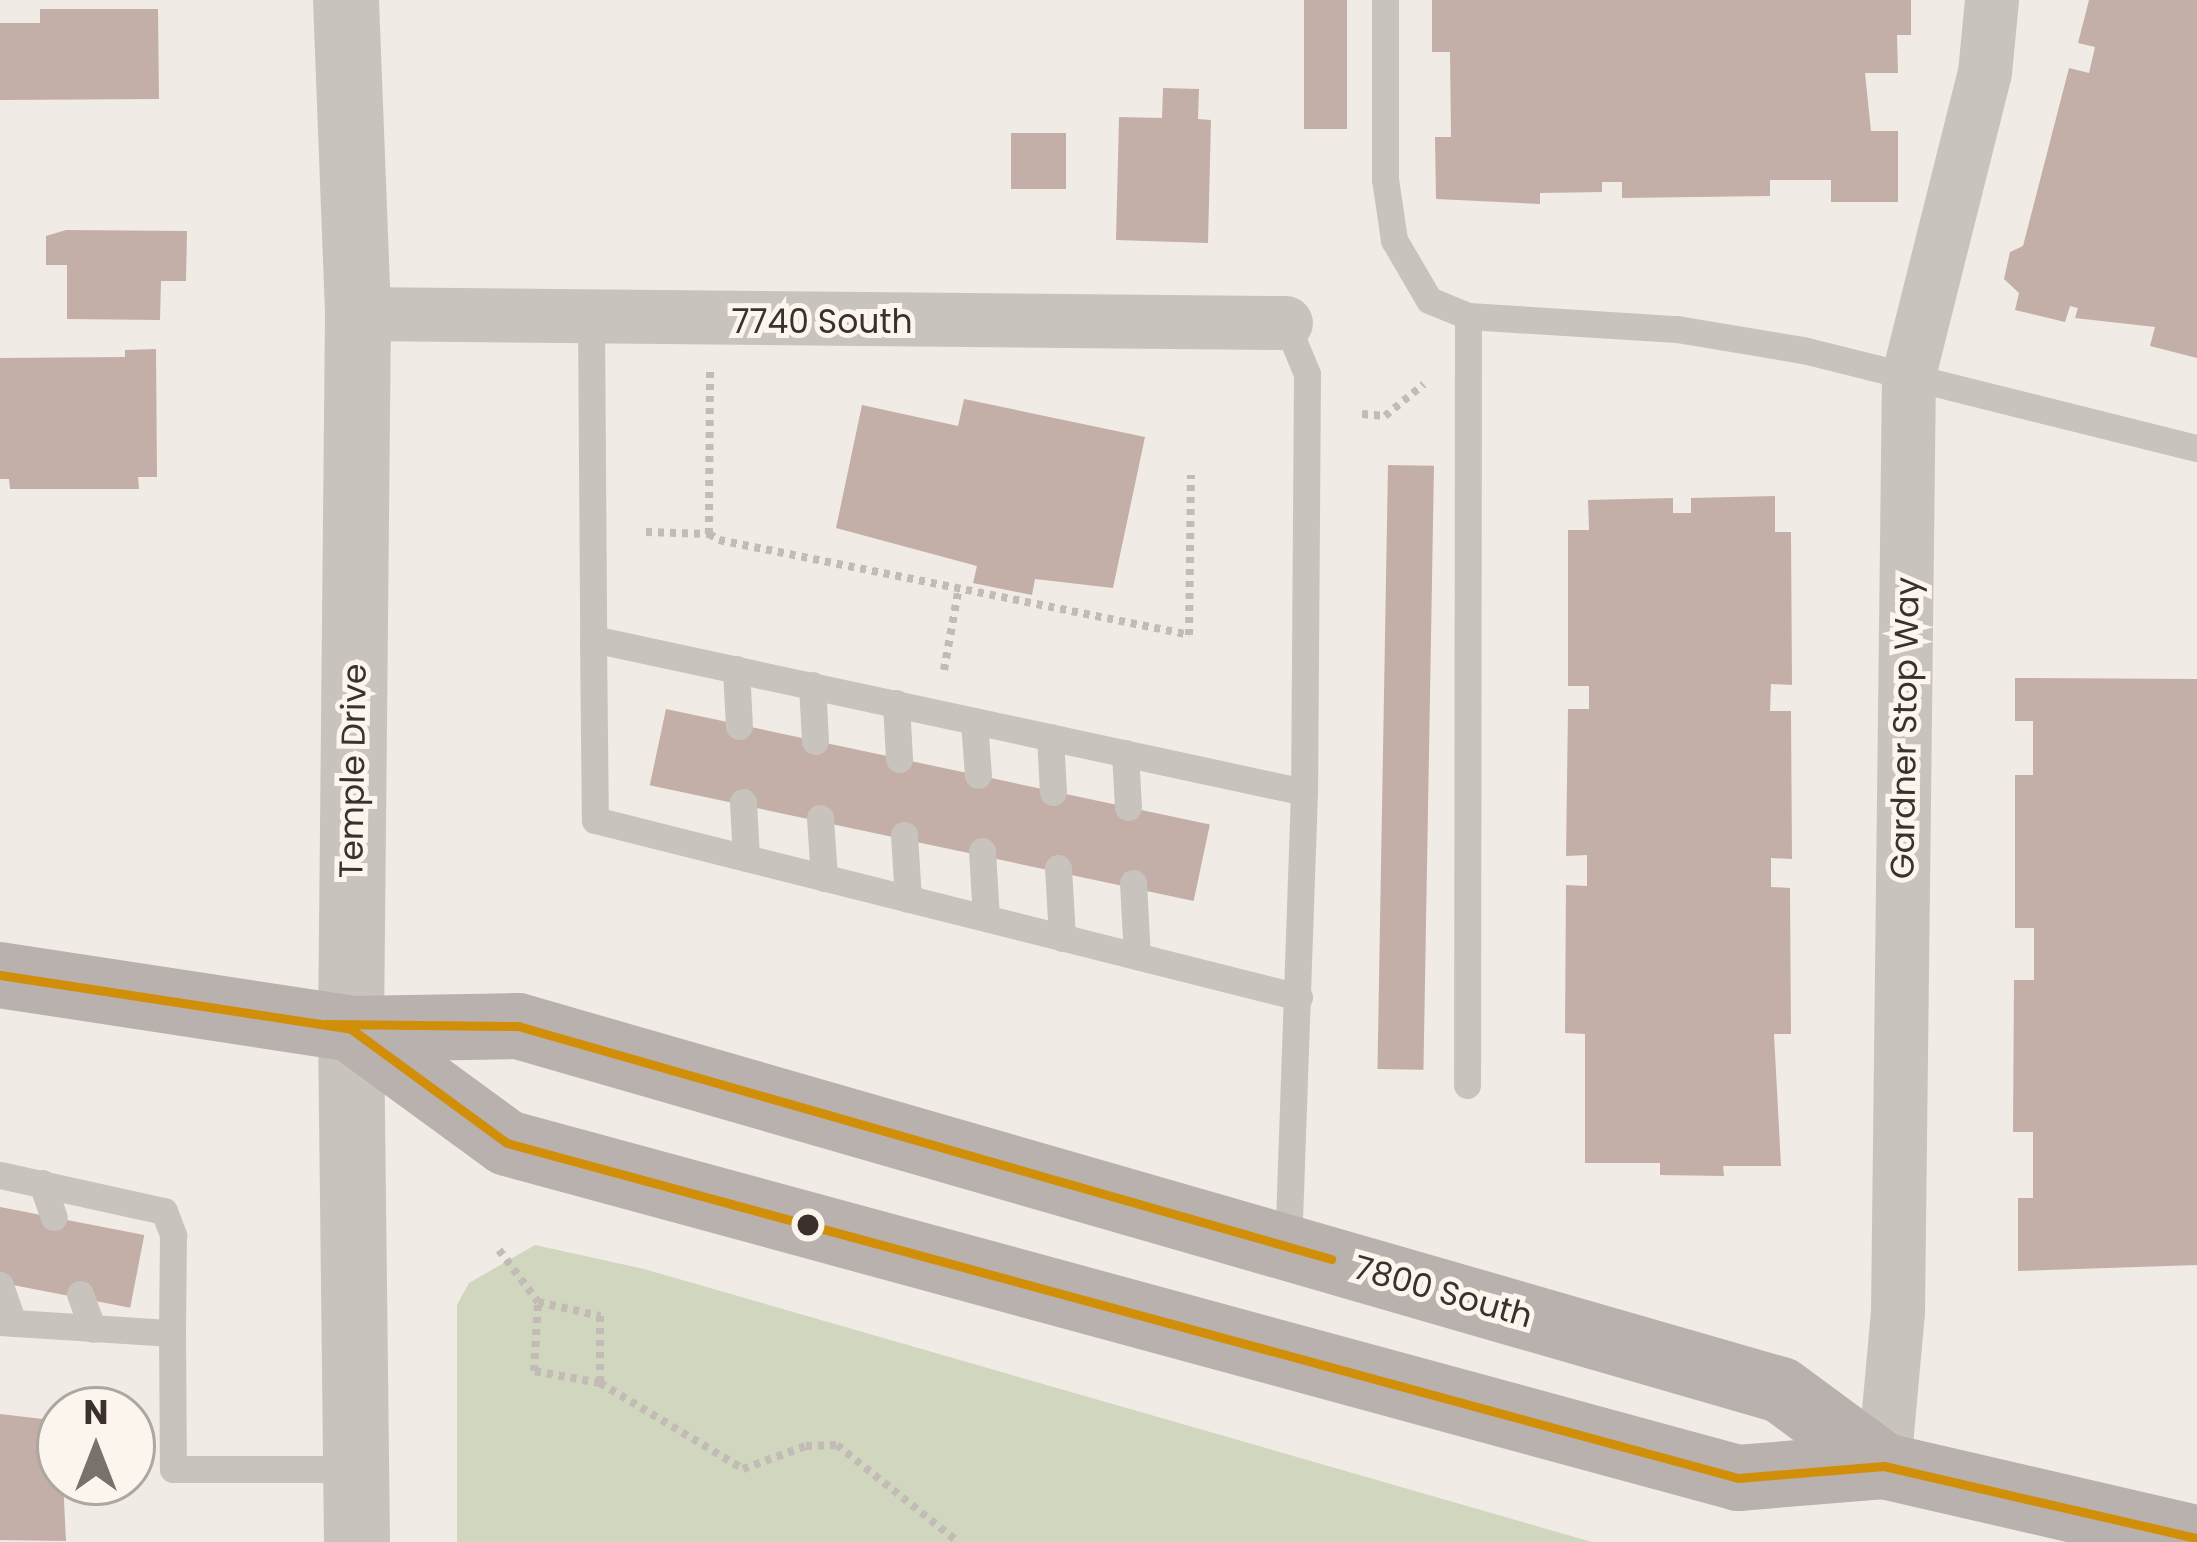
<!DOCTYPE html>
<html>
<head>
<meta charset="utf-8">
<style>
  body { margin:0 }
  #map { position:relative; width:2197px; height:1542px; overflow:hidden; background:#f0ebe5; font-family:Poppins,sans-serif }
  div>[style] { position:absolute }
  [style*='--x'] { left:calc(var(--x)*1px); top:calc(var(--y)*1px); width:calc(var(--w)*1px); rotate:calc(var(--a)*1deg) }
  .green>* { inset:0; background:#d1d6bf }
  .building>* { inset:0; background:#c3afa7; transform-origin:0 0 }
  .path>* { height:8px; margin-top:-4px; transform-origin:0; background:repeating-linear-gradient(90deg,#c2bbb6 0 6px,transparent 0 12px) }
  .service>* { height:27px; margin:-13.5px; padding:0 13.5px; transform-origin:13.5px; border-radius:13.5px; background:#c9c3be }
  .minor>* { height:54px; margin:-27px; padding:0 27px; transform-origin:27px; border-radius:27px; background:#c9c3be }
  .tertiary>* { height:66px; margin:-33px; padding:0 33px; transform-origin:33px; border-radius:33px; background:#c9c3be }
  .primary>* { height:66px; margin:-33px; padding:0 33px; transform-origin:33px; border-radius:33px; background:#b8b1ad }
  .bus-1>* { height:9px; margin:-4.5px; padding:0 4.5px; transform-origin:4.5px; border-radius:4.5px; background:#d18e09 }
  .dots>* { width:33px; height:33px; translate:-50% -50%; box-sizing:border-box; border:6px solid #fbf5ee; border-radius:50% }
  span { translate:-50% -50%; white-space:nowrap; text-align:center; line-height:1.15; -webkit-text-stroke:10px #fbf5ee; paint-order:stroke }
  .street-label { font-size:33px; color:#3b302b }
  .north { position:absolute; left:36px; top:1386px; width:120px; height:120px; box-sizing:border-box; background:#fbf5ee; border:3px solid #aea6a0; border-radius:50%; rotate:0deg; font-size:33px; font-weight:700; line-height:48px; text-align:center; color:#3b302b }
  .north::after { content:''; display:block; margin:auto; width:42px; height:54px; background:#7a716c; clip-path:polygon(50% 0,100% 100%,50% 72%,0 100%) }
</style>
</head>
<body>
<div id="map">
  <div class="green">
    <i style="clip-path:polygon(535px 1245px,644px 1269px,1592px 1542px,457px 1542px,457px 1305px,469px 1283px)"></i>
  </div>
  <div class="building">
    <i style="left:1304px;top:0;width:43px;height:129px"></i>
    <i style="clip-path:polygon(1432px 0,1911px 0,1911px 35px,1897px 35px,1898px 73px,1865px 73px,1871px 131px,1898px 131px,1898px 202px,1831px 202px,1831px 180px,1770px 180px,1770px 196px,1622px 198px,1622px 182px,1602px 182px,1602px 192px,1540px 193px,1540px 204px,1436px 199px,1435px 137px,1451px 137px,1450px 52px,1432px 52px)"></i>
    <i style="clip-path:polygon(2089px 0,2197px 0,2197px 358px,2150px 346px,2155px 327px,2075px 318px,2078px 308px,2070px 306px,2065px 322px,2015px 310px,2019px 293px,2004px 279px,2010px 252px,2023px 246px,2069px 68px,2089px 73px,2095px 47px,2078px 43px)"></i>
    <i style="clip-path:polygon(40px 9px,158px 9px,159px 99px,0 100px,0 23px,40px 23px)"></i>
    <i style="clip-path:polygon(1163px 88px,1199px 89px,1198px 119px,1211px 120px,1208px 243px,1116px 240px,1119px 117px,1162px 118px)"></i>
    <i style="left:1011px;top:133px;width:55px;height:56px"></i>
    <i style="clip-path:polygon(66px 230px,187px 231px,186px 281px,161px 281px,160px 320px,67px 319px,67px 265px,46px 265px,46px 236px)"></i>
    <i style="clip-path:polygon(156px 349px,157px 477px,138px 477px,139px 489px,10px 489px,9px 479px,0 479px,0 358px,125px 357px,125px 350px)"></i>
    <i style="clip-path:polygon(964px 399px,1145px 437px,1113px 588px,1035px 579px,1032px 595px,973px 583px,977px 566px,836px 528px,862px 405px,958px 426px)"></i>
    <i style="left:1388px;top:465px;width:46px;height:604px;rotate:1deg"></i>
    <i style="clip-path:polygon(1775px 496px,1775px 532px,1791px 532px,1792px 685px,1771px 684px,1770px 711px,1791px 711px,1792px 859px,1771px 858px,1771px 887px,1790px 888px,1791px 1034px,1774px 1034px,1781px 1166px,1723px 1166px,1724px 1176px,1660px 1175px,1660px 1163px,1585px 1163px,1585px 1034px,1565px 1033px,1566px 885px,1587px 886px,1587px 855px,1566px 856px,1568px 709px,1589px 709px,1589px 686px,1568px 686px,1568px 530px,1589px 530px,1588px 500px,1673px 498px,1673px 513px,1691px 513px,1691px 498px)"></i>
    <i style="clip-path:polygon(2015px 678px,2197px 679px,2197px 1265px,2018px 1271px,2018px 1198px,2033px 1198px,2033px 1132px,2013px 1132px,2014px 980px,2034px 980px,2034px 928px,2015px 928px,2015px 775px,2033px 775px,2033px 721px,2015px 721px)"></i>
    <i style="left:666px;top:709px;width:556px;height:78px;rotate:12deg"></i>
    <i style="left:0;top:1207px;width:147px;height:74px;rotate:11deg"></i>
    <i style="clip-path:polygon(0 1414px,60px 1421px,66px 1541px,0 1540px)"></i>
  </div>
  <div class="path">
    <i style="--x:710;--y:372;--w:162;--a:90.4"></i>
    <i style="--x:709;--y:534;--w:12;--a:31"></i>
    <i style="--x:719;--y:540;--w:480;--a:11.4"></i>
    <i style="--x:1189;--y:635;--w:160;--a:-89.3"></i>
    <i style="--x:1362;--y:414;--w:23;--a:5"></i>
    <i style="--x:1385;--y:416;--w:50;--a:-39.4"></i>
    <i style="--x:646;--y:532;--w:63;--a:1.8"></i>
    <i style="--x:944;--y:670;--w:84;--a:-79.8"></i>
    <i style="--x:499;--y:1250;--w:65;--a:53.1"></i>
    <i style="--x:538;--y:1302;--w:64;--a:12.7"></i>
    <i style="--x:600;--y:1316;--w:67;--a:90"></i>
    <i style="--x:600;--y:1383;--w:67;--a:-169.7"></i>
    <i style="--x:534;--y:1371;--w:69;--a:-86.7"></i>
    <i style="--x:600;--y:1383;--w:167;--a:31"></i>
    <i style="--x:743;--y:1469;--w:67;--a:-20.1"></i>
    <i style="--x:806;--y:1446;--w:31;--a:-2"></i>
    <i style="--x:837;--y:1445;--w:155;--a:38.7"></i>
  </div>
  <div class="service">
    <i style="--x:1385;--y:0;--w:179;--a:90"></i>
    <i style="--x:1385;--y:179;--w:62;--a:81.6"></i>
    <i style="--x:1394;--y:240;--w:69;--a:59.7"></i>
    <i style="--x:1429;--y:300;--w:42;--a:22.3"></i>
    <i style="--x:1468;--y:316;--w:769;--a:90.07"></i>
    <i style="--x:1468;--y:316;--w:209;--a:3.6"></i>
    <i style="--x:1677;--y:329;--w:128;--a:9.5"></i>
    <i style="--x:1803;--y:350;--w:406;--a:14"></i>
    <i style="--x:591;--y:319;--w:320;--a:89.6"></i>
    <i style="--x:593;--y:639;--w:727;--a:12.14"></i>
    <i style="--x:1286;--y:323;--w:55;--a:67.6"></i>
    <i style="--x:1307;--y:374;--w:418;--a:90.4"></i>
    <i style="--x:1304;--y:792;--w:455;--a:92"></i>
    <i style="--x:593;--y:639;--w:181;--a:89.4"></i>
    <i style="--x:595;--y:820;--w:726;--a:14.11"></i>
    <i style="--x:736;--y:669;--w:57;--a:87"></i>
    <i style="--x:812;--y:685;--w:56;--a:86.9"></i>
    <i style="--x:896;--y:703;--w:56;--a:86.9"></i>
    <i style="--x:974;--y:721;--w:54;--a:85.8"></i>
    <i style="--x:1050;--y:737;--w:55;--a:86.9"></i>
    <i style="--x:1125;--y:753;--w:54;--a:86.8"></i>
    <i style="--x:743;--y:802;--w:56;--a:86.9"></i>
    <i style="--x:820;--y:818;--w:60;--a:86.2"></i>
    <i style="--x:904;--y:835;--w:64;--a:86.4"></i>
    <i style="--x:982;--y:851;--w:67;--a:86.6"></i>
    <i style="--x:1058;--y:868;--w:70;--a:86.7"></i>
    <i style="--x:1133;--y:883;--w:73;--a:86.9"></i>
    <i style="--x:0;--y:1175;--w:168;--a:12.4"></i>
    <i style="--x:164;--y:1211;--w:26;--a:69"></i>
    <i style="--x:173;--y:1235;--w:98;--a:90.6"></i>
    <i style="--x:42;--y:1183;--w:36;--a:71"></i>
    <i style="--x:0;--y:1285;--w:40;--a:71.1"></i>
    <i style="--x:80;--y:1294;--w:37;--a:70"></i>
    <i style="--x:0;--y:1322;--w:172;--a:3.7"></i>
    <i style="--x:172;--y:1333;--w:136;--a:89.6"></i>
    <i style="--x:173;--y:1469;--w:183;--a:0"></i>
  </div>
  <div class="minor">
    <i style="--x:358;--y:314;--w:928;--a:0.56"></i>
    <i style="--x:1884;--y:1466;--w:154;--a:-84.8"></i>
    <i style="--x:1898;--y:1313;--w:938;--a:-89.33"></i>
    <i style="--x:1909;--y:375;--w:311;--a:-75.9"></i>
    <i style="--x:1985;--y:73;--w:73;--a:-84.5"></i>
  </div>
  <div class="tertiary">
    <i style="--x:346;--y:0;--w:314;--a:87.8"></i>
    <i style="--x:358;--y:314;--w:715;--a:90.56"></i>
    <i style="--x:351;--y:1029;--w:513;--a:89.33"></i>
  </div>
  <div class="primary">
    <i style="--x:0;--y:975;--w:355;--a:8.7"></i>
    <i style="--x:351;--y:1029;--w:167;--a:-1"></i>
    <i style="--x:518;--y:1026;--w:1314;--a:16.08"></i>
    <i style="--x:1781;--y:1390;--w:128;--a:36.4"></i>
    <i style="--x:351;--y:1029;--w:193;--a:36.2"></i>
    <i style="--x:507;--y:1143;--w:1276;--a:15.22"></i>
    <i style="--x:1738;--y:1478;--w:146;--a:-4.7"></i>
    <i style="--x:1884;--y:1466;--w:321;--a:13"></i>
  </div>
  <div class="bus-1">
    <i style="--x:0;--y:975;--w:355;--a:8.7"></i>
    <i style="--x:351;--y:1029;--w:193;--a:36.2"></i>
    <i style="--x:507;--y:1143;--w:1276;--a:15.22"></i>
    <i style="--x:1738;--y:1478;--w:146;--a:-4.7"></i>
    <i style="--x:1884;--y:1466;--w:321;--a:13"></i>
    <i style="--x:326;--y:1024;--w:192;--a:0.6"></i>
    <i style="--x:518;--y:1026;--w:846;--a:15.99"></i>
  </div>
  <div class="dots">
    <i style="left:808px;top:1225px;background:#3b302b"></i>
  </div>
  <div class="street-label">
    <span style="left:822px;top:322px">7740 South</span>
    <span style="left:1905px;top:728px;rotate:-89deg">Gardner Stop Way</span>
    <span style="left:353px;top:771px;rotate:-89deg">Temple Drive</span>
    <span style="left:1443px;top:1292px;rotate:16deg">7800 South</span>
  </div>
  <div class="north">N</div>
</div>
</body>
</html>
